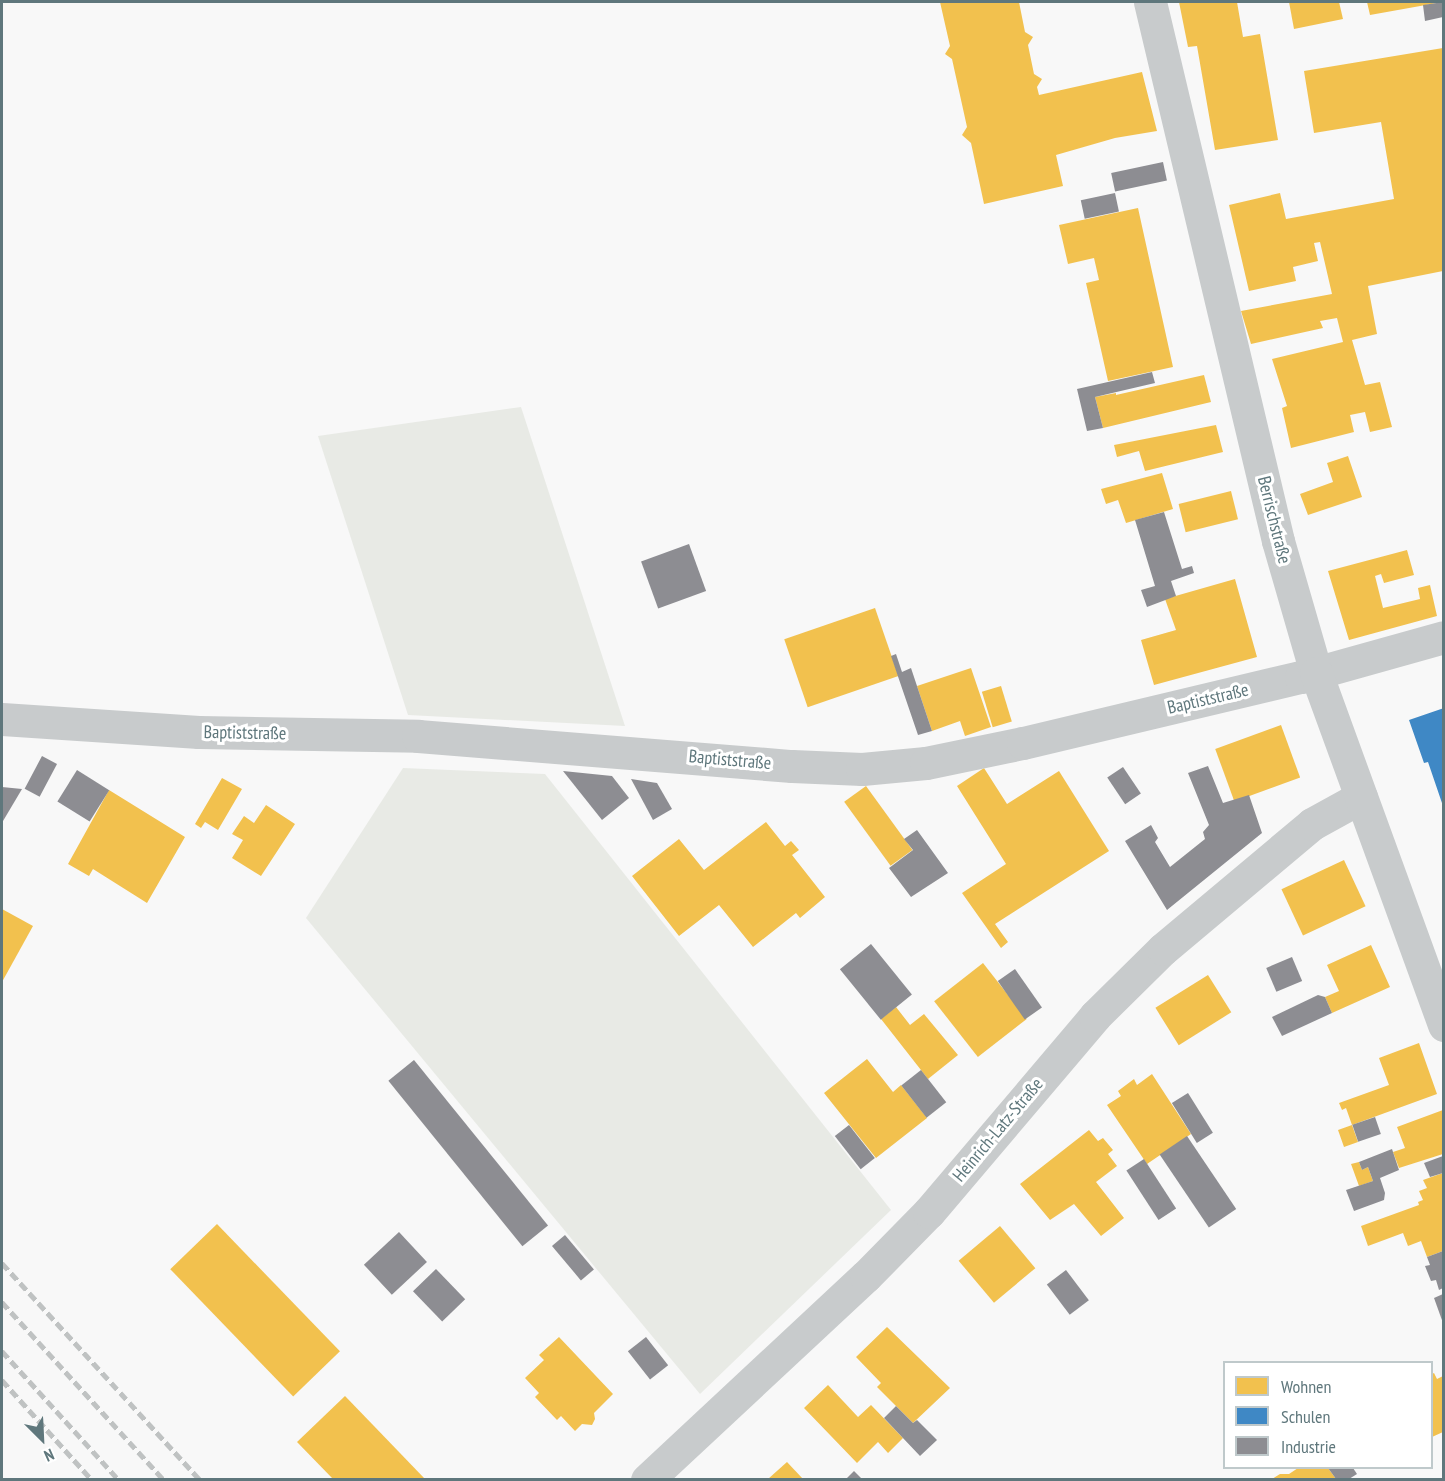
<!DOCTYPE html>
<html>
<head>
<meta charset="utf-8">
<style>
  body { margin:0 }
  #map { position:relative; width:1445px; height:1481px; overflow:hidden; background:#f8f8f8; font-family:"PT Sans Narrow",sans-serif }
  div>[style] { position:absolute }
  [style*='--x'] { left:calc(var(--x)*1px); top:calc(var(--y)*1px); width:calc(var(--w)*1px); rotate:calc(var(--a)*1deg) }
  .green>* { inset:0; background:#e8eae5 }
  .homes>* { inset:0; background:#f2c14e; transform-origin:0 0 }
  .schools>* { inset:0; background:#3f88c5 }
  .industry>* { inset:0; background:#8d8d92; transform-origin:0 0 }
  .minor>* { height:33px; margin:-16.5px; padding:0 16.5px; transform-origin:16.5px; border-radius:16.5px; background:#c8cbcc }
  .tertiary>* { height:33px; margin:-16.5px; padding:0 16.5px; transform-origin:16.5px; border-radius:16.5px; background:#c8cbcc }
  .rail>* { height:4.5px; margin-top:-2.25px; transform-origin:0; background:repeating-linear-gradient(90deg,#bfc2c2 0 9px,transparent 0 13.5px) }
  span { translate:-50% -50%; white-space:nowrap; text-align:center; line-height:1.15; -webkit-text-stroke:6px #fff; paint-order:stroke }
  .street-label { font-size:18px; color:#5f777c }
  .frame { position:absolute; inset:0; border:3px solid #5f777c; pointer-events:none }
  .legend { position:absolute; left:1223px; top:1361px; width:210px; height:108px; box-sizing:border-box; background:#fff; border:2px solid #bfc9cb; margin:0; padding:8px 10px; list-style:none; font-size:18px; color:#5f777c }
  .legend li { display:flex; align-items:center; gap:12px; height:30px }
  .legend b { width:30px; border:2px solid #bfc9cb }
  .north { position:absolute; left:12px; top:1409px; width:60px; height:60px; -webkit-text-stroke:4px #fff; paint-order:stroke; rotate:156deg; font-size:16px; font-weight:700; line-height:24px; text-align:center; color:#5f777c }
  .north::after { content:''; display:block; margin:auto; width:21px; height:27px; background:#5f777c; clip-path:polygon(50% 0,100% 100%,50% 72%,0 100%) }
</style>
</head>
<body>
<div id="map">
  <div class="green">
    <i style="clip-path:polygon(521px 407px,625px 726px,408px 715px,318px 436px)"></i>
    <i style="clip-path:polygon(403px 768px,545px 774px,891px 1210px,700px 1394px,306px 918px)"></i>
  </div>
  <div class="homes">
    <i style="clip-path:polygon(940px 2px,1019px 2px,1025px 32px,1033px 37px,1028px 45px,1034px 74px,1042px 79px,1037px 87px,1039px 95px,1142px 72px,1157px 131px,1115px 138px,1056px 155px,1063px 186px,984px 204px,971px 143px,962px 135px,967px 127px,952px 59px,945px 54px,950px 46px)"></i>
    <i style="clip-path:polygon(1179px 2px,1237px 2px,1243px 37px,1260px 34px,1278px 140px,1215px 150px,1197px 46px,1188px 47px)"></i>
    <i style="clip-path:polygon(1289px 2px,1339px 2px,1343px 19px,1294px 29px)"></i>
    <i style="clip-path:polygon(1367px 2px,1437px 2px,1437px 3px,1370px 15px)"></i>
    <i style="clip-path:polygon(1443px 48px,1443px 271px,1368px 286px,1377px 334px,1352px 340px,1365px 385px,1380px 382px,1392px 427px,1370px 432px,1365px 412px,1350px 415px,1354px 432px,1291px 448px,1282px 408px,1287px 406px,1272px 359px,1343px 342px,1337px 318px,1320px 321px,1323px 328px,1251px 344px,1241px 311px,1332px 294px,1320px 242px,1314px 243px,1318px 261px,1293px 267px,1296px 281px,1249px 291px,1229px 205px,1280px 193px,1286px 219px,1394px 199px,1381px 122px,1314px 133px,1304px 71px)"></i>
    <i style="clip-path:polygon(1138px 208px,1173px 367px,1108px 381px,1086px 283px,1099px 280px,1094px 258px,1068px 264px,1059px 225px)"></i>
    <i style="clip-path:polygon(1204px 375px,1211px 402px,1103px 428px,1095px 397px,1116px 393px,1116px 395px)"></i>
    <i style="clip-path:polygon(1216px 425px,1223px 452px,1145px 471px,1139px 451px,1117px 457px,1114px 445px)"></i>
    <i style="clip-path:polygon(1348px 456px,1362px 497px,1308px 515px,1300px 494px,1333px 482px,1327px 463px)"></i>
    <i style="clip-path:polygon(1162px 473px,1173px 509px,1126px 523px,1118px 500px,1106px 504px,1101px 489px)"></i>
    <i style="left:1231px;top:491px;width:29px;height:54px;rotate:76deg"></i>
    <i style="clip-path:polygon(1407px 550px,1414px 575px,1384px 583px,1381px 574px,1375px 576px,1383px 608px,1420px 599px,1418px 588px,1430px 585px,1437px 616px,1349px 640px,1328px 571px)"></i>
    <i style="clip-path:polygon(1235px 579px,1257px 657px,1154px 685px,1141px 640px,1176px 630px,1165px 599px)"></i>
    <i style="left:875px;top:608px;width:72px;height:96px;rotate:71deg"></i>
    <i style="clip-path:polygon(971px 668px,991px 727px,965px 736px,960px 721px,932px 731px,917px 686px)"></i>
    <i style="left:1001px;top:686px;width:37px;height:20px;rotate:73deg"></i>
    <i style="left:1281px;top:725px;width:56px;height:70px;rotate:70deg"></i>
    <i style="clip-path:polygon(984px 768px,1007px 804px,1059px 771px,1109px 851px,995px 924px,1008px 942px,1001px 948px,962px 893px,1006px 864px,957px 786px)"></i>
    <i style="clip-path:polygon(222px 778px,242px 789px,218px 830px,205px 822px,201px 828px,195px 824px)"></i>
    <i style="left:866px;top:786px;width:79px;height:27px;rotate:54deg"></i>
    <i style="clip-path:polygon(109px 790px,185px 837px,147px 903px,93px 869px,89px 876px,68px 864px)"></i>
    <i style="clip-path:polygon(266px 805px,295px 824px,261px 876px,232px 858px,243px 840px,232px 834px,244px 816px,254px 823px)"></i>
    <i style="clip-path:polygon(766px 822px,785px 846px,791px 841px,799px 850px,792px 855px,825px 897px,800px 918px,796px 913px,753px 947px,719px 905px,679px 936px,632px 876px,679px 839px,704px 870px)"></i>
    <i style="left:1344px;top:860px;width:51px;height:69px;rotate:65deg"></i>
    <i style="clip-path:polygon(2px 909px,33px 926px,2px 982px)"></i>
    <i style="clip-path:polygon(1371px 945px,1390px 987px,1332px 1013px,1325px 997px,1339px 991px,1327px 965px)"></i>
    <i style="left:983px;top:963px;width:71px;height:62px;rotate:52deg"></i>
    <i style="left:1208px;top:975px;width:44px;height:62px;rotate:58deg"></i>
    <i style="clip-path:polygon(896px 1007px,910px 1025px,924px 1014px,958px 1055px,928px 1079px,881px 1019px)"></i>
    <i style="clip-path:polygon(1419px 1043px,1437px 1094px,1352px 1125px,1358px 1142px,1344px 1147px,1338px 1130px,1352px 1125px,1346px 1108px,1342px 1110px,1339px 1103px,1389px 1085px,1379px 1058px)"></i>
    <i style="clip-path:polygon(867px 1059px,893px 1092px,901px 1085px,927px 1118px,876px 1158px,824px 1093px)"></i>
    <i style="clip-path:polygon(1152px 1074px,1191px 1134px,1147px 1164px,1107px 1105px,1121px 1096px,1118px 1091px,1134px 1079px,1137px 1085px)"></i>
    <i style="clip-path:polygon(1443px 1110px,1443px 1154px,1399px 1168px,1393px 1152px,1405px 1148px,1397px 1127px)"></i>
    <i style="clip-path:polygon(1089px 1130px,1098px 1141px,1103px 1138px,1113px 1150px,1108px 1154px,1117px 1166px,1096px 1182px,1124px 1218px,1101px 1236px,1074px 1204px,1050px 1220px,1020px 1184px)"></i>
    <i style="clip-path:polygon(1359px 1162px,1362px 1170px,1368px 1167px,1373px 1181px,1359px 1186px,1351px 1164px)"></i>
    <i style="clip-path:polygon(1443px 1173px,1443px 1251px,1427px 1257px,1421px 1241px,1408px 1246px,1403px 1233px,1368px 1246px,1361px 1226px,1419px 1205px,1418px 1202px,1423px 1200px,1419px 1191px,1427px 1188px,1423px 1180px)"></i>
    <i style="left:217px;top:1224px;width:177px;height:65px;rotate:46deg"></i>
    <i style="left:1000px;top:1226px;width:55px;height:54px;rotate:50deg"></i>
    <i style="clip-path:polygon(887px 1327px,950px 1388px,913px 1423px,877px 1387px,881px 1383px,856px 1357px)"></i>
    <i style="clip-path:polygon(559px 1337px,613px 1394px,594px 1413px,595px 1419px,592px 1425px,582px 1424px,575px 1431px,561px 1416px,557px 1420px,535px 1397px,539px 1393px,525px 1378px,544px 1360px,539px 1355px)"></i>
    <i style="clip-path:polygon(1434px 1373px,1437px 1379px,1443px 1376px,1443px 1432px,1432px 1437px,1432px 1374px)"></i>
    <i style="clip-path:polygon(828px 1385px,858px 1417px,871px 1405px,903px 1438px,888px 1453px,878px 1442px,857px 1463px,804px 1408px)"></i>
    <i style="clip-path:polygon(345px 1396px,373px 1425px,425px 1479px,333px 1479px,297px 1442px)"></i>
    <i style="clip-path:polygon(787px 1462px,803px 1479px,768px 1479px)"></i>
    <i style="clip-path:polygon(1298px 1468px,1328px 1468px,1336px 1479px,1272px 1479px,1280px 1474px,1289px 1474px)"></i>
  </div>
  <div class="schools">
    <i style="clip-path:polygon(1444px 708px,1444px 806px,1443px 806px,1428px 762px,1424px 763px,1409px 720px)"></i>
  </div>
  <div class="industry">
    <i style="clip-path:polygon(1443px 2px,1443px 17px,1425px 21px,1423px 5px)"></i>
    <i style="left:1163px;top:162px;width:19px;height:53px;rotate:78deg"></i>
    <i style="left:1115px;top:193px;width:19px;height:35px;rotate:78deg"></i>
    <i style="clip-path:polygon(1152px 372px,1155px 383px,1095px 397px,1103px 428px,1087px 431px,1077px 389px)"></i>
    <i style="clip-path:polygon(1164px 512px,1182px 569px,1192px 566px,1194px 573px,1171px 581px,1176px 596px,1147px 607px,1141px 590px,1155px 586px,1135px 520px)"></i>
    <i style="left:689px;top:544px;width:50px;height:51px;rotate:70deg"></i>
    <i style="clip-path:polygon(896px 654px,902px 672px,911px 668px,932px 731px,918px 735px,891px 656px)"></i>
    <i style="left:42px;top:756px;width:17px;height:37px;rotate:28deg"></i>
    <i style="clip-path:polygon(1208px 766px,1223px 803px,1249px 795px,1262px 833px,1167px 910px,1125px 841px,1151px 825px,1158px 838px,1155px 842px,1170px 867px,1205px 839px,1203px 832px,1209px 825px,1188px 773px)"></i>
    <i style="left:1123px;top:767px;width:32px;height:19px;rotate:56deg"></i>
    <i style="left:77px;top:770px;width:38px;height:37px;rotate:32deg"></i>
    <i style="clip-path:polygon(563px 771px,612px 776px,629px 798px,602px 820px)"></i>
    <i style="clip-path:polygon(631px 779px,657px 783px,672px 809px,653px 820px)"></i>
    <i style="clip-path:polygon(2px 787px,22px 789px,3px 821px,2px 821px)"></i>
    <i style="clip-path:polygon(917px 830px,948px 873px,911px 897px,889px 868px,913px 850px,904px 839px)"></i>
    <i style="left:871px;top:944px;width:65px;height:40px;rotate:51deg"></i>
    <i style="left:1292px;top:957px;width:26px;height:28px;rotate:67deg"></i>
    <i style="left:1015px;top:969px;width:47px;height:21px;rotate:55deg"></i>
    <i style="clip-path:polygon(1318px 995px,1325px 997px,1332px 1013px,1282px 1036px,1272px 1017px)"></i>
    <i style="left:414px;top:1060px;width:213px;height:33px;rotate:51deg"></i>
    <i style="left:921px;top:1070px;width:41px;height:25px;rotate:52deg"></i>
    <i style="left:1188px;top:1093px;width:47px;height:19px;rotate:58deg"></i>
    <i style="left:1375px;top:1117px;width:18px;height:24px;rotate:71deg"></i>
    <i style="left:849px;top:1125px;width:42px;height:18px;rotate:52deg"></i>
    <i style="left:1187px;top:1136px;width:88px;height:33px;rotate:56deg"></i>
    <i style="clip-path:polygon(1392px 1149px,1399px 1170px,1380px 1178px,1385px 1193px,1384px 1200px,1354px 1211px,1346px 1190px,1373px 1181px,1368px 1167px,1362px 1170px,1359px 1162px)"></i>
    <i style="clip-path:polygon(1443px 1156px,1443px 1173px,1430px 1177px,1424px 1163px)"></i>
    <i style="left:1144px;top:1159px;width:59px;height:21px;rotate:57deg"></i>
    <i style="left:399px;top:1232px;width:41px;height:48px;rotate:47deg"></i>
    <i style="left:565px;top:1235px;width:45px;height:17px;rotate:50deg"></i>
    <i style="clip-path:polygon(1443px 1251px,1443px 1288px,1439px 1290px,1436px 1280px,1431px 1281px,1425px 1266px,1430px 1265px,1427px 1257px)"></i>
    <i style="left:436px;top:1269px;width:42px;height:32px;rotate:46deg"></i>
    <i style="left:1066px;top:1270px;width:38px;height:24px;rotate:53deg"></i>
    <i style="clip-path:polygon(1443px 1294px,1443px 1323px,1434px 1298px)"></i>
    <i style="left:646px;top:1337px;width:36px;height:23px;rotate:52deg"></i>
    <i style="clip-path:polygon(896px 1406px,913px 1423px,917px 1420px,937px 1440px,920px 1456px,884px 1418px)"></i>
    <i style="clip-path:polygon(1328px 1468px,1353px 1468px,1357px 1474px,1349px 1479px,1336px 1479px)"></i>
    <i style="clip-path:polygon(854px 1471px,862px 1479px,846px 1479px)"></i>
  </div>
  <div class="minor">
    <i style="--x:2;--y:719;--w:197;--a:3.8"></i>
    <i style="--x:199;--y:732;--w:219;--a:1"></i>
    <i style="--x:418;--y:736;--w:375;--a:4.6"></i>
    <i style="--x:792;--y:766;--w:70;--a:2.5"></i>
    <i style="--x:862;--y:769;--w:64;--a:-5.4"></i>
    <i style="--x:926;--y:763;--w:99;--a:-11.7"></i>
    <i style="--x:1023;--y:743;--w:286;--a:-13.4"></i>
    <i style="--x:1301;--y:677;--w:148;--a:-15.6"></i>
    <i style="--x:647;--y:1480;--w:299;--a:-43"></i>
    <i style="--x:866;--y:1276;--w:90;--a:-45.5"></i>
    <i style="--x:929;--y:1212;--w:257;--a:-49.7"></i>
    <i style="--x:1095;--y:1016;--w:95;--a:-44.6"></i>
    <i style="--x:1163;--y:949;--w:194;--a:-40"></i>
    <i style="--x:1312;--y:824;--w:56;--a:-28.9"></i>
  </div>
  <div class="tertiary">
    <i style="--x:1150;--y:2;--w:554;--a:76.64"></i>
    <i style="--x:1278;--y:541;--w:137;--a:73.9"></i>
    <i style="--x:1316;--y:673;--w:375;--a:70"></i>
  </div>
  <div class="rail">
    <i style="--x:2;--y:1263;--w:294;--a:47.6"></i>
    <i style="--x:2;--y:1302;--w:241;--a:47.7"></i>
    <i style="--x:2;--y:1351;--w:174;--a:47.8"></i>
    <i style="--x:2;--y:1380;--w:135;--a:48"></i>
  </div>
  <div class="street-label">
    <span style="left:1274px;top:520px;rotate:76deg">Berrischstraße</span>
    <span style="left:1208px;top:699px;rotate:-13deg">Baptiststraße</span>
    <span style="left:245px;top:733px;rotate:1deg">Baptiststraße</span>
    <span style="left:730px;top:760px;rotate:5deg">Baptiststraße</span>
    <span style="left:998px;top:1130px;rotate:-50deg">Heinrich-Latz-Straße</span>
  </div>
  <div class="frame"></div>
  <ul class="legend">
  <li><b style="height:16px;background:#f2c14e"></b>Wohnen</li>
  <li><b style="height:16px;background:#3f88c5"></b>Schulen</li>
  <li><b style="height:16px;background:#8d8d92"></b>Industrie</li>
  </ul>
  <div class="north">N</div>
</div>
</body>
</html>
